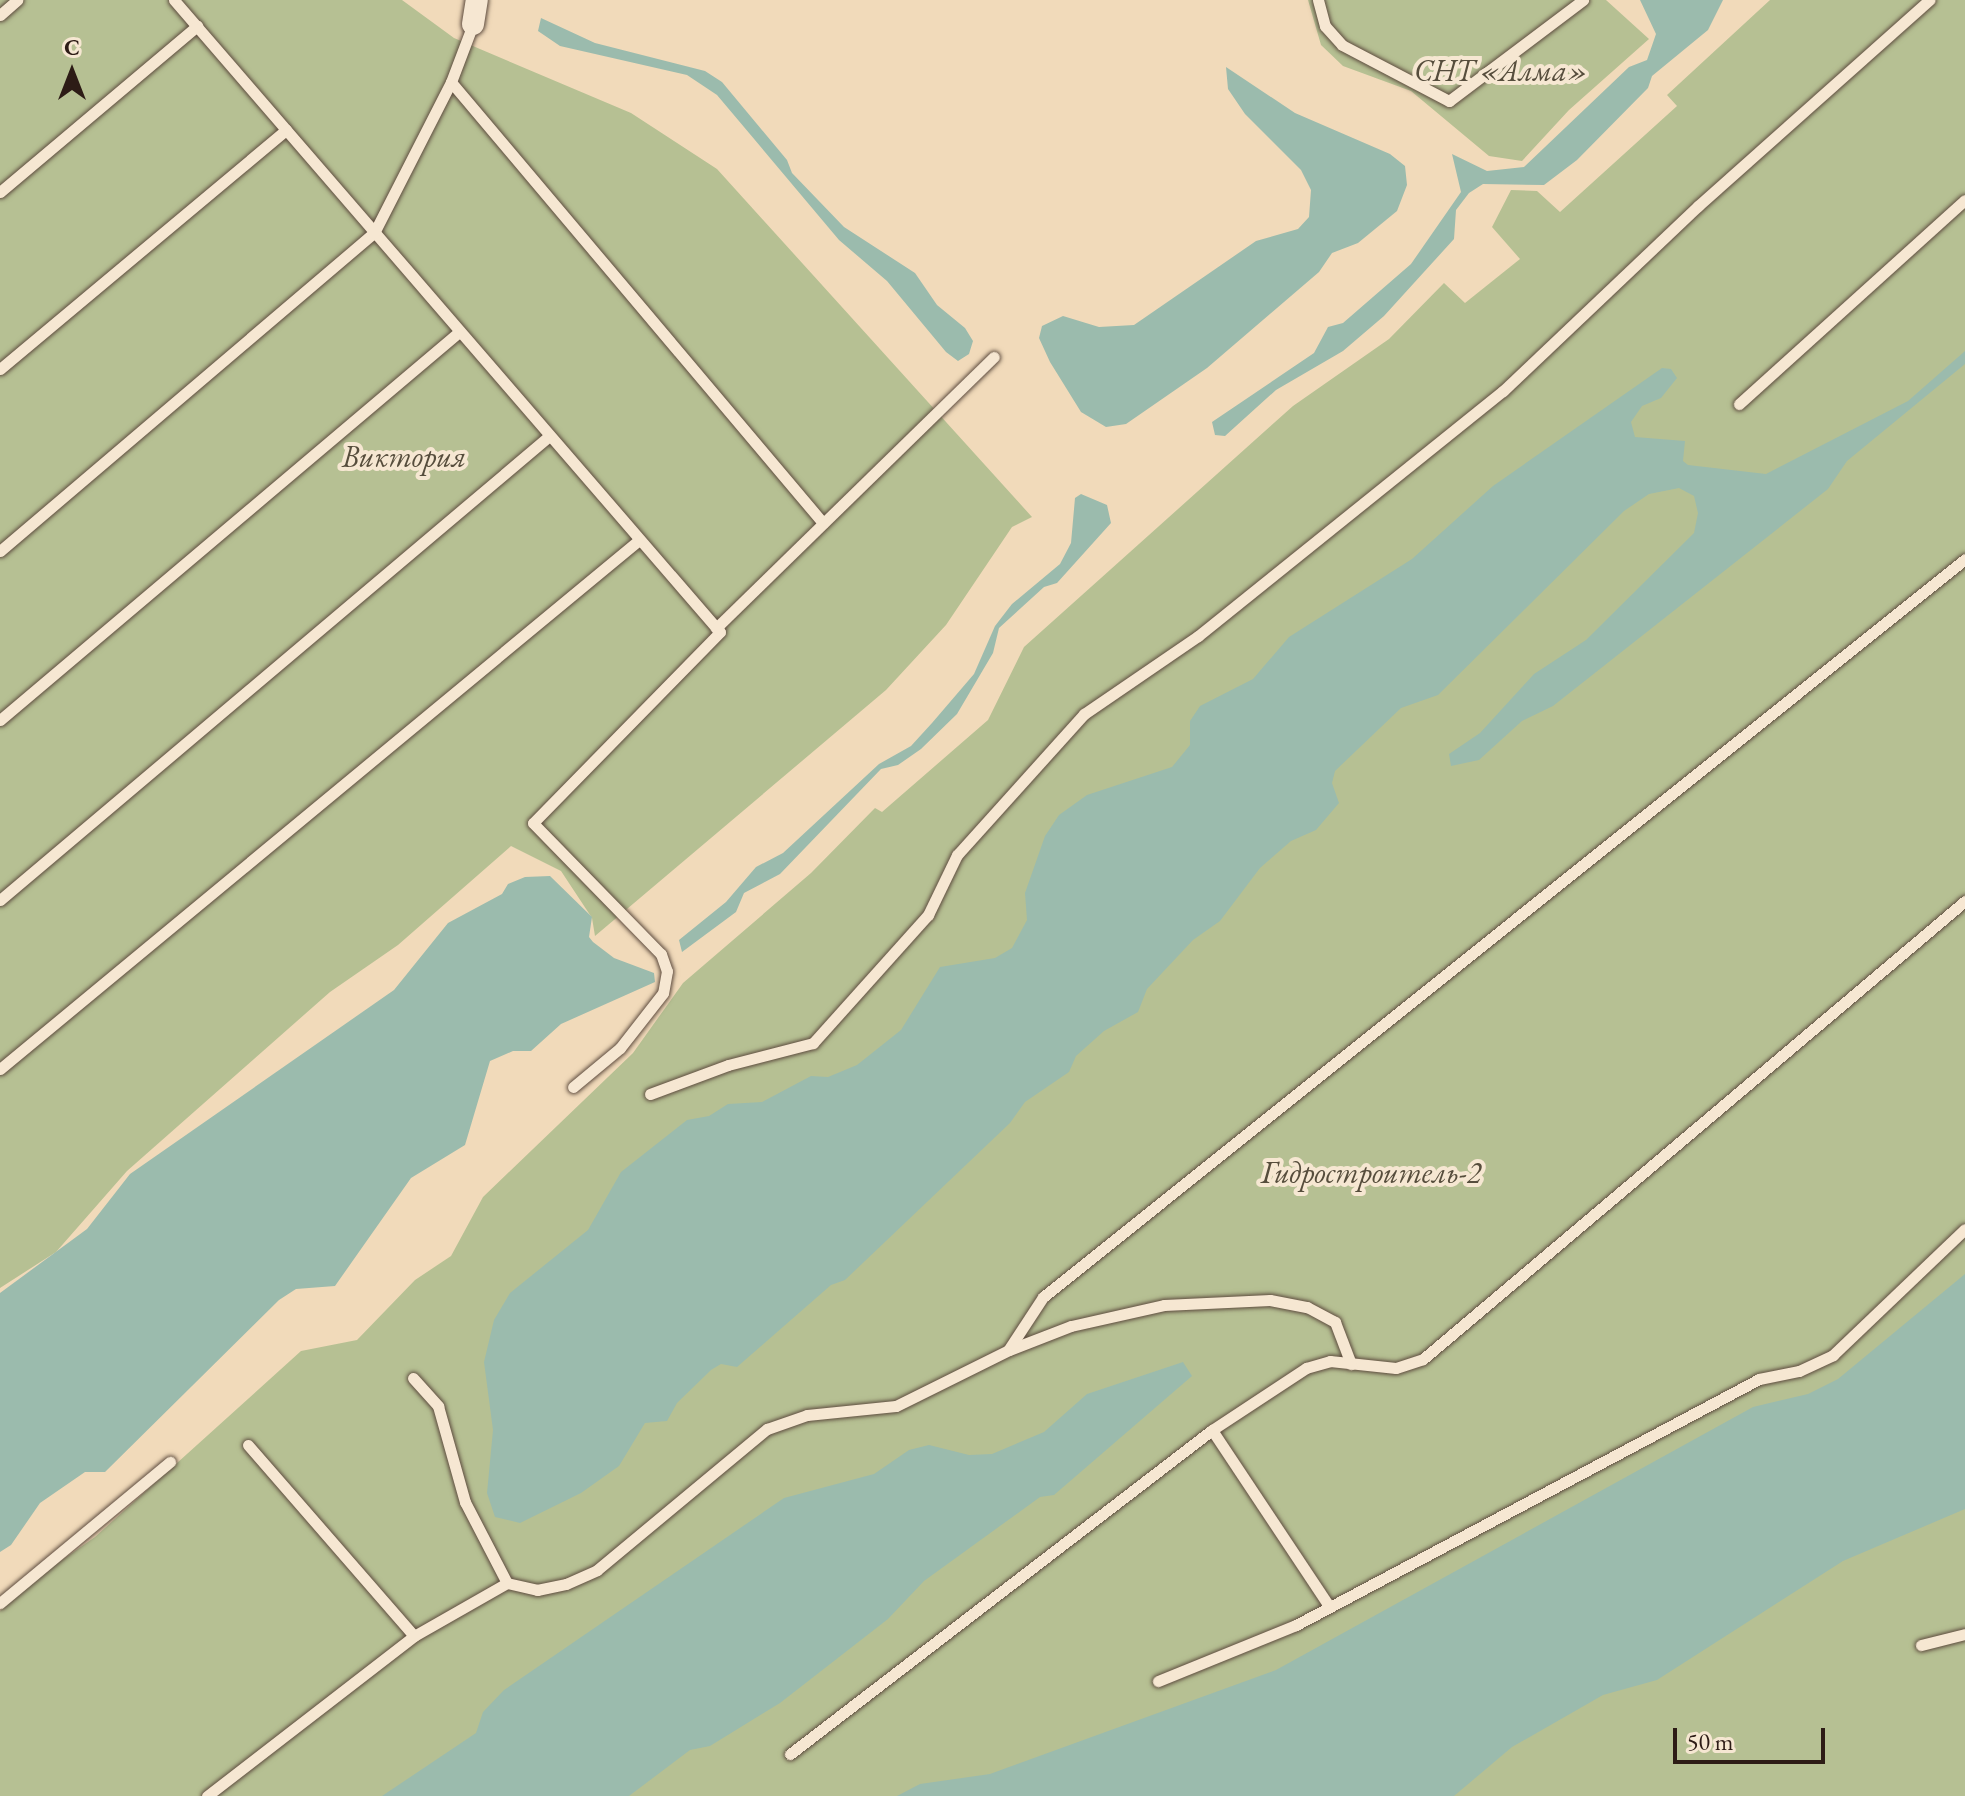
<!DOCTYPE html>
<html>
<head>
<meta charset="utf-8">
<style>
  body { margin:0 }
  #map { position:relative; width:1965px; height:1796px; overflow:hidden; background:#f1daba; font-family:"EB Garamond",serif }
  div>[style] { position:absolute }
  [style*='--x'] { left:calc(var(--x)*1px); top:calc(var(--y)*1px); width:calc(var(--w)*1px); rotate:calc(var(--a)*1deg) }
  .green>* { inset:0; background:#b6c093 }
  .water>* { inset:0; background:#9bbbad }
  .roads { filter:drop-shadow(0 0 2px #5e4c3f) drop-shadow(0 0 2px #5e4c3f) }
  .lane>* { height:11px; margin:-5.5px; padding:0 5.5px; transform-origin:5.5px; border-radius:5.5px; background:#f6e7d2 }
  .street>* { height:22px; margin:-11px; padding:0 11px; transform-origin:11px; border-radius:11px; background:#f6e7d2 }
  span { translate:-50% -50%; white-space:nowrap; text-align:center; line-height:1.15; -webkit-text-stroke:8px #f6e7d2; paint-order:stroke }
  .park-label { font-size:30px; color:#564d3c; font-style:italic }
  .north { position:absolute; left:32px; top:32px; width:80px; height:80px; -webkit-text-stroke:6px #f6e7d2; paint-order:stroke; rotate:0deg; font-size:22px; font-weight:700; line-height:32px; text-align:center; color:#2d1c16 }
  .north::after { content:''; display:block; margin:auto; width:28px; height:36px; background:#2d1c16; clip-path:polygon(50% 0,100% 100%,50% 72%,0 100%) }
  .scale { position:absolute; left:1673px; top:1728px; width:152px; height:36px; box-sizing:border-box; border:4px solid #2d1c16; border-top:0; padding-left:10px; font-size:24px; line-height:28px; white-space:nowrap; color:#2d1c16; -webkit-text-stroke:6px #f6e7d2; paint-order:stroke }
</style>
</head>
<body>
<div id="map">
  <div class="green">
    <i style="clip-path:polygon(0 0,402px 0,454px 38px,631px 113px,717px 169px,1032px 517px,1012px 527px,946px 625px,886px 690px,595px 936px,592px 918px,561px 871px,511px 846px,398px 945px,330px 992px,127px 1171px,56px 1252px,0 1288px)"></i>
    <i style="clip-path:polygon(1308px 0,1606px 0,1649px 39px,1569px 110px,1522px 161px,1489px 156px,1411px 91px,1343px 66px,1321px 45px)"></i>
    <i style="clip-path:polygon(1770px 0,1965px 0,1965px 1796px,0 1796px,0 1611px,29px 1583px,95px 1537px,301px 1351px,357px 1340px,415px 1280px,451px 1256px,483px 1197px,633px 1053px,683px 983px,811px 873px,875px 808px,882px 812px,988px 720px,1024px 647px,1293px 406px,1389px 339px,1444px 283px,1465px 303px,1520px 259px,1492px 227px,1511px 190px,1537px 191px,1560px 212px,1677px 106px,1667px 95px)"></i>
  </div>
  <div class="water">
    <i style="clip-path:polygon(1640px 0,1723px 0,1708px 30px,1652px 76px,1648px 88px,1577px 160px,1544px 185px,1483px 184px,1469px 193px,1456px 210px,1454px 239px,1384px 316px,1343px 351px,1276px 390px,1225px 436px,1215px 435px,1212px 422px,1314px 353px,1328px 327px,1343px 323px,1411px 264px,1461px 192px,1452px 154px,1487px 171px,1524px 167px,1629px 67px,1647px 60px,1656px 34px)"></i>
    <i style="clip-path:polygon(541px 18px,595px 43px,705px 71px,722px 82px,787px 160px,792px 173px,844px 227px,915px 273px,937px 305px,965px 328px,973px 341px,969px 354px,958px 361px,946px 352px,887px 281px,839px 240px,717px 95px,687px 75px,560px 46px,538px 31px)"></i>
    <i style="clip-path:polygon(1226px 67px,1295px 113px,1390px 154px,1405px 166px,1407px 185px,1397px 211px,1358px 243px,1332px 253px,1319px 272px,1207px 368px,1126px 424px,1106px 427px,1081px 412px,1050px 362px,1039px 338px,1042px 326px,1063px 316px,1099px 327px,1134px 325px,1256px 241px,1298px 229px,1309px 217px,1311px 190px,1301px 170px,1245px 114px,1228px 89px)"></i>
    <i style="clip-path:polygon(1965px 351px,1965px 364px,1847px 461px,1828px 489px,1553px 706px,1522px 721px,1479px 760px,1451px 766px,1449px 754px,1480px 733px,1534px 674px,1586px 640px,1694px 533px,1698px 513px,1694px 496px,1679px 488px,1649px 494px,1624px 511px,1438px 695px,1401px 708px,1335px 771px,1332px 783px,1339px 803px,1316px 830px,1291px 841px,1260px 868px,1220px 921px,1193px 940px,1147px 989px,1138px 1012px,1104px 1031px,1076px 1056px,1069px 1072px,1025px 1102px,1010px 1123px,845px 1280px,831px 1285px,737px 1367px,721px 1364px,711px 1370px,677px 1403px,667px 1421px,645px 1423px,619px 1466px,581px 1493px,520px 1523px,495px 1517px,487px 1493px,493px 1430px,484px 1362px,494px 1320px,510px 1293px,588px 1230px,621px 1172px,687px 1120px,709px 1116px,728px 1104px,762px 1102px,811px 1076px,828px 1077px,857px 1065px,901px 1030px,940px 967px,995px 958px,1012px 948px,1027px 920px,1025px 893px,1045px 836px,1059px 815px,1087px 795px,1172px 767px,1190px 745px,1190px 721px,1200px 706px,1253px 679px,1289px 637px,1412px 559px,1493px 486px,1662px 368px,1671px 369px,1677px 378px,1661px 398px,1642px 406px,1631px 422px,1635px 437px,1685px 441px,1683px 461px,1688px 465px,1766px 474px,1908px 401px)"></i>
    <i style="clip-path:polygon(1081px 494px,1107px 505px,1111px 523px,1057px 583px,1044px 587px,999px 628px,993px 653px,957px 714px,921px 749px,898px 765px,881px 769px,780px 874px,744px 893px,736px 912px,682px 952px,679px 940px,726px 902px,756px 867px,783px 853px,879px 764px,911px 746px,932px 723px,974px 674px,995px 626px,1012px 604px,1060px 564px,1071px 543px,1075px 498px)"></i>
    <i style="clip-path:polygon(550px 876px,592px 917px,589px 937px,593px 942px,614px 958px,654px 973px,655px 982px,561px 1024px,531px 1051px,513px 1051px,490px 1061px,465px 1145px,411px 1178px,335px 1286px,296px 1289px,279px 1300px,105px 1472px,85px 1472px,40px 1503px,11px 1545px,0 1552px,0 1293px,87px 1229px,130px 1174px,394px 990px,448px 923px,502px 894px,508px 884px,525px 877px)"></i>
    <i style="clip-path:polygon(1965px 1274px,1965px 1509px,1843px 1561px,1657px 1680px,1603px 1695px,1512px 1747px,1454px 1796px,897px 1796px,920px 1784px,990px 1774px,1276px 1670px,1753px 1407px,1808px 1394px,1838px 1379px)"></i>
    <i style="clip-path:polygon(1183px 1362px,1192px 1376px,1054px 1495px,1040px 1497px,924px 1581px,888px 1619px,780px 1703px,710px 1746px,690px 1750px,629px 1796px,382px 1796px,476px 1733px,483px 1712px,504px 1690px,784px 1498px,874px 1474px,909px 1450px,929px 1445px,969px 1455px,992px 1454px,1044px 1432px,1087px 1394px)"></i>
  </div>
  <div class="roads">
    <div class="lane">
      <i style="--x:174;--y:0;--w:835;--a:49.18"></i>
      <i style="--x:720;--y:632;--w:267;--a:134.4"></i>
      <i style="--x:533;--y:823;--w:183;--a:45.7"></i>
      <i style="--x:661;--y:954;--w:18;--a:71"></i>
      <i style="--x:667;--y:971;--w:22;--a:100"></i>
      <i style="--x:663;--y:993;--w:70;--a:128"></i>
      <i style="--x:620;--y:1048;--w:61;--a:140.3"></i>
      <i style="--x:1318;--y:0;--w:27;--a:75"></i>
      <i style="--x:1325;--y:26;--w:25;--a:48"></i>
      <i style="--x:1342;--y:45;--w:121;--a:27.6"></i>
      <i style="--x:1449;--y:101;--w:168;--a:-37"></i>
      <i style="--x:0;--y:15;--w:23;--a:-41"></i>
      <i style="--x:451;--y:82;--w:577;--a:49.85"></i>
      <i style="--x:0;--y:192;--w:258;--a:-40.1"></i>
      <i style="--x:0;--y:369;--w:373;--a:-39.9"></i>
      <i style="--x:1739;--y:404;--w:304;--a:-42.1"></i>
      <i style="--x:0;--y:551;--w:491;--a:-40.4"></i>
      <i style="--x:374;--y:233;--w:169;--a:-63"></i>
      <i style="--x:451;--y:82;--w:62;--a:-69.2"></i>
      <i style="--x:716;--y:628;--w:388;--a:-44.3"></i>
      <i style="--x:0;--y:720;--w:601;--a:-40.21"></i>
      <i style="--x:0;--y:900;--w:717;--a:-40.19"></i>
      <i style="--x:0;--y:1069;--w:830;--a:-39.62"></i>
      <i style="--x:650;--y:1094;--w:83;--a:-20.4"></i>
      <i style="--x:728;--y:1065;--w:88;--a:-14.5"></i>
      <i style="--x:813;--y:1043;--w:172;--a:-48.1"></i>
      <i style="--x:928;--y:915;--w:67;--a:-64.2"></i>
      <i style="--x:957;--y:855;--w:190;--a:-48"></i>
      <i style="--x:1084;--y:714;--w:138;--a:-34.4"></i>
      <i style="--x:1198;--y:636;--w:391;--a:-38.8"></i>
      <i style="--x:1503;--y:391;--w:269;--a:-43.5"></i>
      <i style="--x:1698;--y:206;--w:310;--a:-41.7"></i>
      <i style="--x:1009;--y:1349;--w:62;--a:-56.8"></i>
      <i style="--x:1043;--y:1297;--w:1181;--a:-38.67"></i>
      <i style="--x:413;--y:1378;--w:38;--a:48"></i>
      <i style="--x:438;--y:1406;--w:100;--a:74.3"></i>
      <i style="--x:465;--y:1502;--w:91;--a:62.6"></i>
      <i style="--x:1212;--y:1430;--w:211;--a:56.4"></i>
      <i style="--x:248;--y:1445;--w:253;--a:49"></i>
      <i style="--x:0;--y:1603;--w:221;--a:-39.7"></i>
      <i style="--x:1921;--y:1645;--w:45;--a:-14"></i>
      <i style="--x:1158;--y:1681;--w:149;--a:-22.1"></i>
      <i style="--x:1296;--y:1625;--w:524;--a:-27.98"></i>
      <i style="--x:1759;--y:1379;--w:41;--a:-11.3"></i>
      <i style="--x:1799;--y:1371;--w:38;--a:-25"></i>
      <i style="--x:1833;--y:1355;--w:182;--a:-43.7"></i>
      <i style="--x:790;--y:1754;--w:532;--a:-37.52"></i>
      <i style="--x:1212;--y:1430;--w:113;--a:-33.4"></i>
      <i style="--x:1306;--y:1368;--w:25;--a:-16"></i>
      <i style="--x:1330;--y:1361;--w:66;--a:6.1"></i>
      <i style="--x:1396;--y:1368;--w:28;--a:-18"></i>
      <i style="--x:1423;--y:1359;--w:710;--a:-40.2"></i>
      <i style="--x:207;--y:1796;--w:262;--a:-37.7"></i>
      <i style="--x:414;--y:1636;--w:107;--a:-29.7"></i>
      <i style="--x:507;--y:1583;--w:31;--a:13"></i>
      <i style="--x:537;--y:1590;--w:30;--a:-12"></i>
      <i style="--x:566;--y:1584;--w:34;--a:-24"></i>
      <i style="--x:597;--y:1570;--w:221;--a:-39.7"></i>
      <i style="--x:767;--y:1429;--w:42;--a:-19.3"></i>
      <i style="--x:807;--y:1415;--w:89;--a:-5.8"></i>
      <i style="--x:896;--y:1406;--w:126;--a:-26.4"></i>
      <i style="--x:1009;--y:1350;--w:66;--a:-21.2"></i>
      <i style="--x:1071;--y:1326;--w:95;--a:-12.7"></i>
      <i style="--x:1164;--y:1305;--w:106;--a:-2.7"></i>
      <i style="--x:1270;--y:1300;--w:38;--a:11"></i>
      <i style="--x:1307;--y:1307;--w:32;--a:28"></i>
      <i style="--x:1335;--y:1322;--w:45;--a:69.1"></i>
    </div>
    <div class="street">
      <i style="--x:473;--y:24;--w:24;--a:-81"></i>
    </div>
  </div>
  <div class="park-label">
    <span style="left:1501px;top:71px">СНТ «Алма»</span>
    <span style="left:404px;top:457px">Виктория</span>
    <span style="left:1371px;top:1173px">Гидростроитель-2</span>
  </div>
  <div class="north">С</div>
  <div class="scale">50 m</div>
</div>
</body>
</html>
